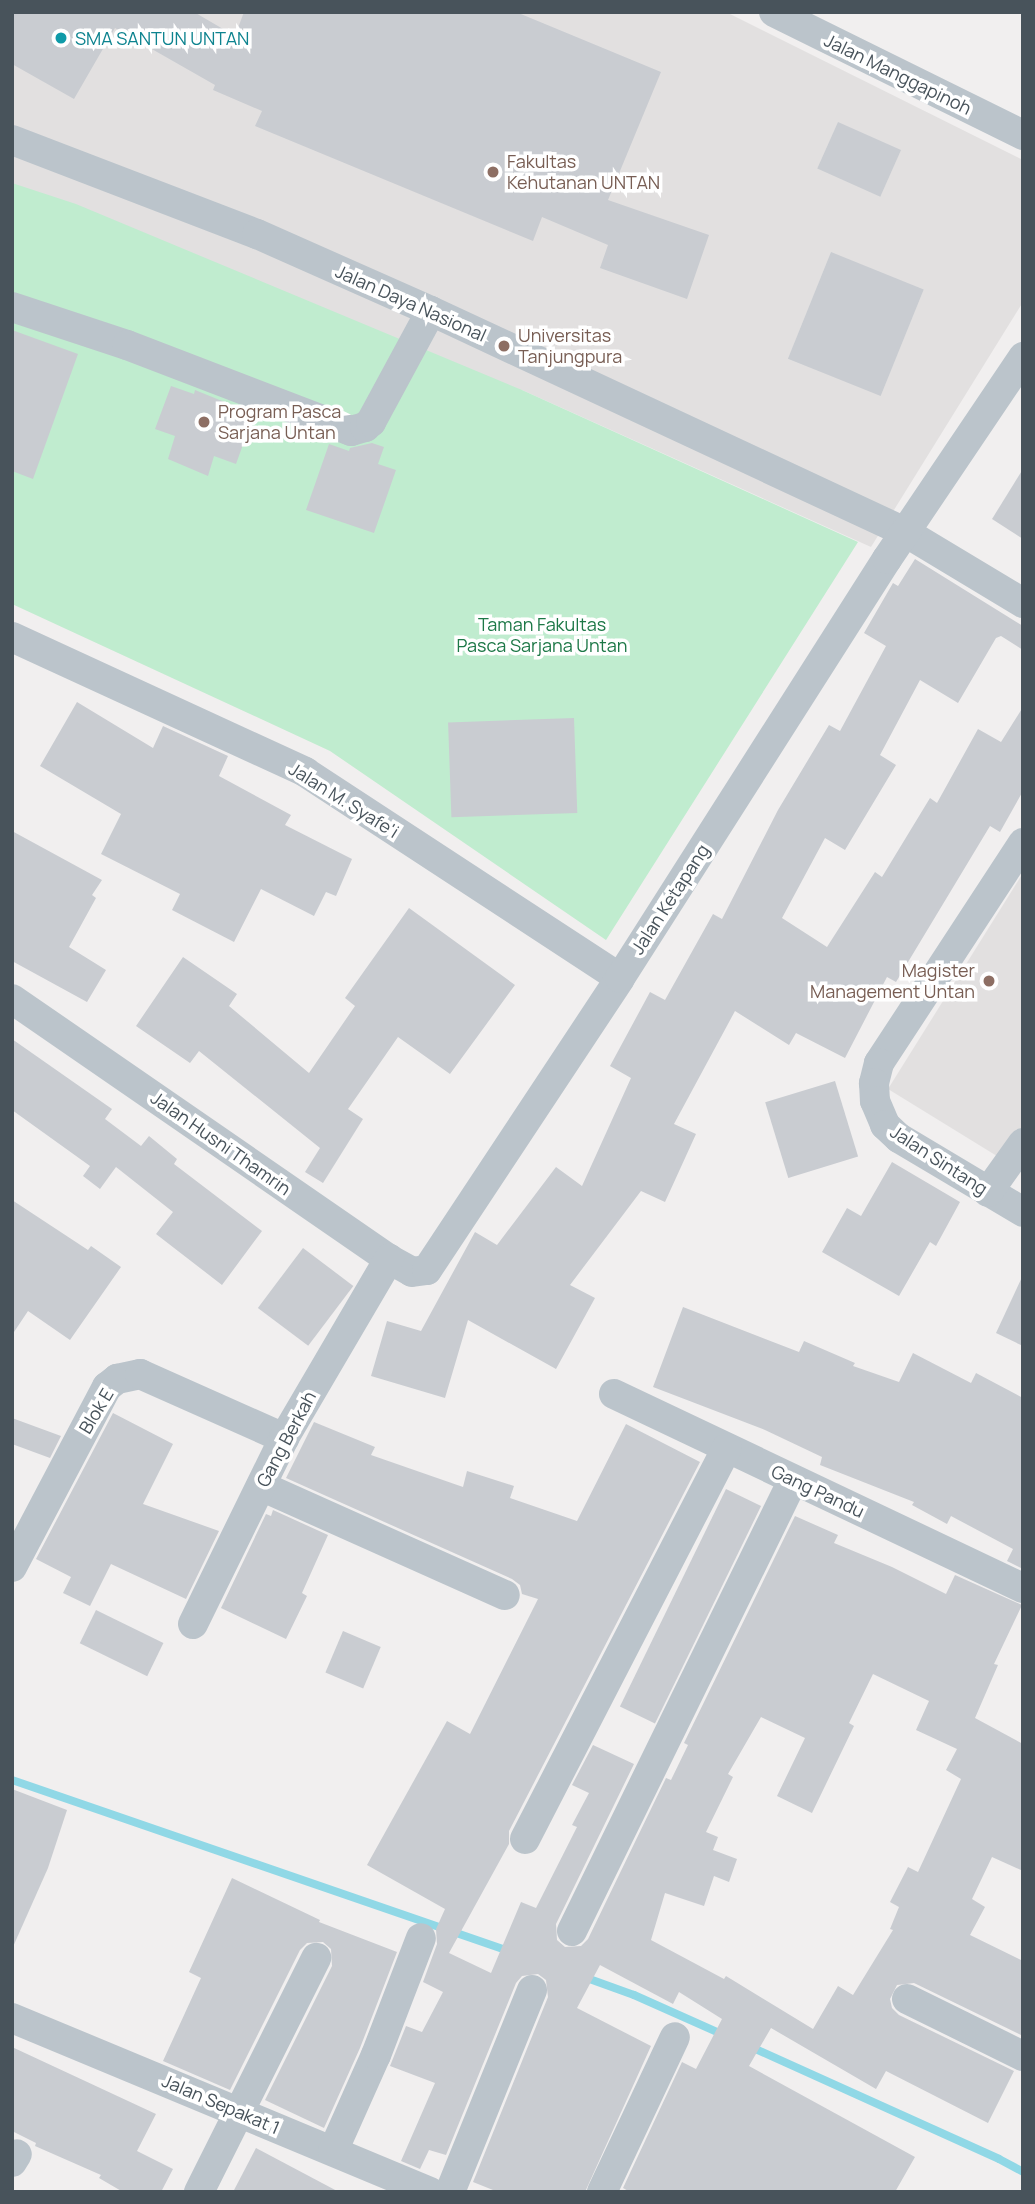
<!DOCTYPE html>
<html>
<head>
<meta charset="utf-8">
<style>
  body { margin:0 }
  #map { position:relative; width:1035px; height:2204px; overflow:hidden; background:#f1efef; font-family:Manrope,sans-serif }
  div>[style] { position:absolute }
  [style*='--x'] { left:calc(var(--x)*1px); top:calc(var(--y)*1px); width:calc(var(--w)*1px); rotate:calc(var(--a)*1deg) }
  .education>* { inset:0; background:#e2e0e0 }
  .green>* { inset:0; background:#c0eccf }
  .stream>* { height:8px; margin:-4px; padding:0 4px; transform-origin:4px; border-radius:4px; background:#90d8e6 }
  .building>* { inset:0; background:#c9ccd1; transform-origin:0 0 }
  .minor>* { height:30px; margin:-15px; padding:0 15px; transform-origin:15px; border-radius:15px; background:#bbc4cb }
  .dots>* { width:19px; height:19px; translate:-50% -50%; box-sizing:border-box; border:4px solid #fff; border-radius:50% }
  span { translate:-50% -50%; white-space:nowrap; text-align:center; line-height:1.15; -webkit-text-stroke:7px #fff; paint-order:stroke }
  .culture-label { font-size:18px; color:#0d838f }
  .left { translate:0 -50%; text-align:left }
  .street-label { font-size:18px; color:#48535b }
  .education-label { font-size:18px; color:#785e54 }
  .right { translate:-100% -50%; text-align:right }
  .park-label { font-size:18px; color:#1d7847 }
  .frame { position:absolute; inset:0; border:14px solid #48535b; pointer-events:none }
</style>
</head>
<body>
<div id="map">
  <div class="education">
    <i style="clip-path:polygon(12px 12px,726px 12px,1023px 160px,1023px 302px,871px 547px,522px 390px,12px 604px)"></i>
    <i style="clip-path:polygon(1023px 873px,1023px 1172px,888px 1089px)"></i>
  </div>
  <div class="green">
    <i style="clip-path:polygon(12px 183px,76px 204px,522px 390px,858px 542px,606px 940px,330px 751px,12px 604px)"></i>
  </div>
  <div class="stream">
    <i style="--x:12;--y:1780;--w:526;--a:18.99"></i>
    <i style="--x:584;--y:1977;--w:53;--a:19.8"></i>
    <i style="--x:634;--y:1995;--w:98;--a:24"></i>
    <i style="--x:749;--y:2046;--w:274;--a:24.3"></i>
    <i style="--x:999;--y:2159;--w:27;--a:28"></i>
  </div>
  <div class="building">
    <i style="clip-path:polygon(12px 12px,194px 12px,235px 36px,244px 12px,516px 12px,661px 72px,608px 200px,709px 235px,687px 299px,600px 268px,608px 245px,542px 217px,533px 241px,255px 126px,262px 111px,213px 90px,215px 85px,115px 28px,74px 99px,12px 64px)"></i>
    <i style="left:838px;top:122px;width:69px;height:51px;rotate:24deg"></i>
    <i style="left:831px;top:252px;width:100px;height:115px;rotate:22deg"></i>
    <i style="clip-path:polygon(12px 330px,78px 354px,33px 479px,12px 471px)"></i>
    <i style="clip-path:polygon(171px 386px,194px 394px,195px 390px,254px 414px,236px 464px,214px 456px,208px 476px,168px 459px,175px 436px,155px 429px)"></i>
    <i style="clip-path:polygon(372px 443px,384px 447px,378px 464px,396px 470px,374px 533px,306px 510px,329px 444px,349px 451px,350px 448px)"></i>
    <i style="clip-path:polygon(1023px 469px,1023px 539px,992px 519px)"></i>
    <i style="clip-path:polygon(915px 559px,1023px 626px,1023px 650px,1001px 636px,996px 638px,958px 703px,920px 680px,880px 755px,896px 765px,845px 850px,825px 838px,782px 918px,827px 947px,875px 872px,882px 877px,930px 798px,937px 803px,978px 729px,1001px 742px,1023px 707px,1023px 791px,1000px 832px,990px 826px,896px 982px,887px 977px,845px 1058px,796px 1033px,789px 1045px,735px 1011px,674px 1124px,696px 1134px,665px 1202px,641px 1191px,570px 1285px,595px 1298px,556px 1369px,468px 1320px,445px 1398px,371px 1376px,387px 1321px,421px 1331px,475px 1232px,497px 1245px,556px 1167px,582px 1186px,631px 1078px,610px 1066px,650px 992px,665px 1000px,713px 914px,722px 919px,778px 810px,829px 725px,840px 731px,886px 646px,864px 633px,893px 583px,898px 586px)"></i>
    <i style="clip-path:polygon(77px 702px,153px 748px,163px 726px,228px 756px,219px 776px,291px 815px,285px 825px,352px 859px,336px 896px,326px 892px,314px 916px,261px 889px,234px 942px,172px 910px,180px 894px,101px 854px,121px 814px,40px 766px)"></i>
    <i style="left:574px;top:718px;width:95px;height:126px;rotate:88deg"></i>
    <i style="clip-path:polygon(12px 831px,102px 880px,92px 895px,96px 898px,69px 947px,106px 970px,87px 1002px,12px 961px)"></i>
    <i style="clip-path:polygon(409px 908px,515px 985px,450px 1074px,398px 1037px,348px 1109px,363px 1119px,323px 1183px,305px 1172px,320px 1148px,199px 1051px,190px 1063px,136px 1026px,183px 957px,237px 994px,229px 1006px,309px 1073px,355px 1006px,345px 998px)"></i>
    <i style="clip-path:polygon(12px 1039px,112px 1109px,105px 1119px,141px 1146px,149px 1136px,177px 1159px,174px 1164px,262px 1231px,222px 1285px,156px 1234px,173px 1212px,116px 1167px,100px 1189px,83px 1176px,90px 1166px,12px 1110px)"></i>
    <i style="left:835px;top:1081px;width:79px;height:73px;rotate:73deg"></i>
    <i style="clip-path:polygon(892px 1162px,960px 1202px,936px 1246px,930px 1242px,899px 1296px,822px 1252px,847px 1208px,861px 1216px)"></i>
    <i style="clip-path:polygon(12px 1200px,88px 1250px,91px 1246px,121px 1267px,70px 1340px,28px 1311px,12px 1335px)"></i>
    <i style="left:303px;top:1248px;width:63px;height:75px;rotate:37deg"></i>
    <i style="clip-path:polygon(1023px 1275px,1023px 1346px,996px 1333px)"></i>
    <i style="clip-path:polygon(683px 1307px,799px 1352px,804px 1341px,855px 1363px,853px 1366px,899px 1382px,913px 1353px,971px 1383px,976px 1373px,1023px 1398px,1023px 1569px,1007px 1561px,1013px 1549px,951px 1516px,947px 1524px,912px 1505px,914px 1502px,820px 1465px,822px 1457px,765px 1430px,653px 1387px)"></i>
    <i style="clip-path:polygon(113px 1413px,173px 1444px,143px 1504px,219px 1531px,186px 1599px,111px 1564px,90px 1606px,63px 1593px,71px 1577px,36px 1559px)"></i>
    <i style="clip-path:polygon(12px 1418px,61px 1436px,50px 1458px,12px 1444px)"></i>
    <i style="clip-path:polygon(evenodd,314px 1422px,375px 1447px,371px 1455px,463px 1487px,467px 1471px,514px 1486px,510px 1498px,577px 1521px,626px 1424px,700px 1462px,509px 1831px,509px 1844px,449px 1953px,491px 1973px,521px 1902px,536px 1908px,577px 1827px,572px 1825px,589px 1793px,572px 1785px,593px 1745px,634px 1764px,556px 1924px,557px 1940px,565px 1947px,581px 1946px,588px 1939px,666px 1778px,671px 1780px,688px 1745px,684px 1743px,795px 1516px,838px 1535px,834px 1543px,892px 1567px,946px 1594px,955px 1575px,1022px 1605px,994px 1664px,998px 1665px,975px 1718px,1023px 1744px,1023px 1871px,992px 1857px,972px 1899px,985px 1907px,970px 1935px,1023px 1961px,1023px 2036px,914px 1983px,897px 1985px,890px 1999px,892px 2008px,899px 2015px,1014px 2071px,988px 2123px,886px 2071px,876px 2089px,771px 2028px,749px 2066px,915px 2157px,895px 2192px,630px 2192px,623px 2188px,682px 2062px,696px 2069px,722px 2019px,679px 1992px,673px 2004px,600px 1965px,577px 2008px,651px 2046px,585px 2192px,498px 2192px,473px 2182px,548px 1997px,546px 1980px,538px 1974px,522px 1976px,516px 1983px,446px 2155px,429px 2150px,420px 2169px,401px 2161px,435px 2083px,390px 2066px,406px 2026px,422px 2032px,443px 1992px,423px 1982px,437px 1944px,436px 1929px,445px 1909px,367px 1865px,447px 1721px,470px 1734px,538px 1599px,522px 1594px,520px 1585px,512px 1579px,286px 1478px,314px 1422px,873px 1674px,929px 1701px,916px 1730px,957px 1749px,946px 1770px,961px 1779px,918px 1872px,908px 1867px,890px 1902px,899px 1907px,890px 1929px,893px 1930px,853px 1995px,838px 1986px,813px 2029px,726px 1976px,724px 1979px,651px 1940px,665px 1893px,704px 1906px,714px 1876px,729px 1882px,737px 1859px,713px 1850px,718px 1837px,706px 1832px,733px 1777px,728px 1774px,761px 1717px,805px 1738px,777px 1796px,812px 1813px,854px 1726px,849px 1723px,873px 1674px)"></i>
    <i style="left:726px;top:1489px;width:39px;height:242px;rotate:26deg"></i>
    <i style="clip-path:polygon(273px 1510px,328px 1535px,302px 1593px,307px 1596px,286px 1639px,221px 1608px,266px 1514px,271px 1516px)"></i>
    <i style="left:96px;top:1610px;width:75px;height:37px;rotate:26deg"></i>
    <i style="left:343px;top:1631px;width:41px;height:45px;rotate:23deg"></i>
    <i style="clip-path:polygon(12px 1789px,67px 1810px,48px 1868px,12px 1949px)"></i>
    <i style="clip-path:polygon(232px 1878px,320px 1920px,319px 1922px,397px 1952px,360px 2048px,324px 2128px,265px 2100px,332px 1966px,331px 1949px,323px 1942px,307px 1943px,300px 1950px,230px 2090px,163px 2061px,201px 1978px,189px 1972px)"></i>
    <i style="clip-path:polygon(12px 2047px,156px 2114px,137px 2151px,173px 2169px,161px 2192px,123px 2192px,99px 2178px,101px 2175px,35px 2146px,36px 2143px,12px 2131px)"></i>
    <i style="clip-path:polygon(256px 2148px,339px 2192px,233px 2192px)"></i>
  </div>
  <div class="minor">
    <i style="--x:774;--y:12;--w:278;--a:26.3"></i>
    <i style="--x:12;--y:140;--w:262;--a:21"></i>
    <i style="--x:257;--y:234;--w:190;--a:23.9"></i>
    <i style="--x:431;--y:311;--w:523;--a:25"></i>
    <i style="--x:905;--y:532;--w:138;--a:31"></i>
    <i style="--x:12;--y:307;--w:121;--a:18.3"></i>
    <i style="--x:127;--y:345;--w:240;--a:21"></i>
    <i style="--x:351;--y:431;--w:15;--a:-16"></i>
    <i style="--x:365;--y:427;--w:8;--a:-40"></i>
    <i style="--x:371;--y:422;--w:126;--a:-61.6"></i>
    <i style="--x:12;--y:637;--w:323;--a:24.7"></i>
    <i style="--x:305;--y:772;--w:376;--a:33.2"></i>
    <i style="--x:1023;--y:843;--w:263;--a:123.2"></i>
    <i style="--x:879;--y:1063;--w:21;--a:104"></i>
    <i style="--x:874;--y:1083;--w:18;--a:87"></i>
    <i style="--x:875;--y:1101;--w:26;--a:67"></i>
    <i style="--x:885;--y:1125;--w:19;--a:43"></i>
    <i style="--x:899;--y:1138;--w:144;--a:30.8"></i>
    <i style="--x:12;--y:999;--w:458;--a:34.6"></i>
    <i style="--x:389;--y:1259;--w:26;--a:29"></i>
    <i style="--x:412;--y:1272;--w:15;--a:-8"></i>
    <i style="--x:427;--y:1270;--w:350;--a:-56.5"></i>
    <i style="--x:620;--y:978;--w:497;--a:-57.5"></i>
    <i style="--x:887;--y:559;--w:244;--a:-56"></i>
    <i style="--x:988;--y:1192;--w:60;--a:-54.5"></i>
    <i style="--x:614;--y:1394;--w:453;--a:25.4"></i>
    <i style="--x:261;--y:1486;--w:267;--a:24.1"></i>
    <i style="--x:12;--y:1567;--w:204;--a:-62.2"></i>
    <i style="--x:107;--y:1387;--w:13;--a:-39"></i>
    <i style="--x:117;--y:1379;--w:24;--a:-12"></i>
    <i style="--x:140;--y:1374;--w:158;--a:24"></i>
    <i style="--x:193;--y:1624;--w:207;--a:-63.9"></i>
    <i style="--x:284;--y:1438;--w:208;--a:-59.6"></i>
    <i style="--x:525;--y:1839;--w:440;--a:-62.7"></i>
    <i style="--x:572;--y:1931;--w:502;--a:-63.89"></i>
    <i style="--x:907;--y:1999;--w:129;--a:26.2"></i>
    <i style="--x:12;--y:2018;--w:453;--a:22.6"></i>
    <i style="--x:333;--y:2151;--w:105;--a:-65.9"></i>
    <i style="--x:376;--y:2055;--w:125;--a:-69"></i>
    <i style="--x:12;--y:2162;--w:9;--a:-58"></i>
    <i style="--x:199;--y:2192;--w:262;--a:-63.4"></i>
    <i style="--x:450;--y:2192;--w:218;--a:-67.9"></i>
    <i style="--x:602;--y:2192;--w:171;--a:-64.8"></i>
  </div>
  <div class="dots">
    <i style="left:61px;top:38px;background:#0f9aa8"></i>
    <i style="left:493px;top:172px;background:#8d6e63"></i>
    <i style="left:504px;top:346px;background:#8d6e63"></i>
    <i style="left:204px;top:422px;background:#8d6e63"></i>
    <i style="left:989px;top:981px;background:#8d6e63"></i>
  </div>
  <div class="culture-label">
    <span class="left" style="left:75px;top:38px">SMA SANTUN UNTAN</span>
  </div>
  <div class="street-label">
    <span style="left:898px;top:74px;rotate:26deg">Jalan Manggapinoh</span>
    <span style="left:411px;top:303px;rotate:24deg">Jalan Daya Nasional</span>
    <span style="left:344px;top:800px;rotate:32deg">Jalan M. Syafe'i</span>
    <span style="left:670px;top:899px;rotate:-57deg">Jalan Ketapang</span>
    <span style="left:221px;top:1143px;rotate:35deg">Jalan Husni Thamrin</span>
    <span style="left:939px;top:1160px;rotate:33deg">Jalan Sintang</span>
    <span style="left:96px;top:1411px;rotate:-59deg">Blok E</span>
    <span style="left:286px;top:1439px;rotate:-62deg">Gang Berkah</span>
    <span style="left:818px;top:1491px;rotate:25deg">Gang Pandu</span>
    <span style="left:221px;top:2104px;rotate:23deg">Jalan Sepakat 1</span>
  </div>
  <div class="education-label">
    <span class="left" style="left:507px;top:172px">Fakultas<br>Kehutanan UNTAN</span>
    <span class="left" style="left:518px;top:346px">Universitas<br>Tanjungpura</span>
    <span class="left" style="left:218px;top:422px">Program Pasca<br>Sarjana Untan</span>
    <span class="right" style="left:975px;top:981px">Magister<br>Management Untan</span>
  </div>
  <div class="park-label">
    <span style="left:542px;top:635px">Taman Fakultas<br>Pasca Sarjana Untan</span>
  </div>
  <div class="frame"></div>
</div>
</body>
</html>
